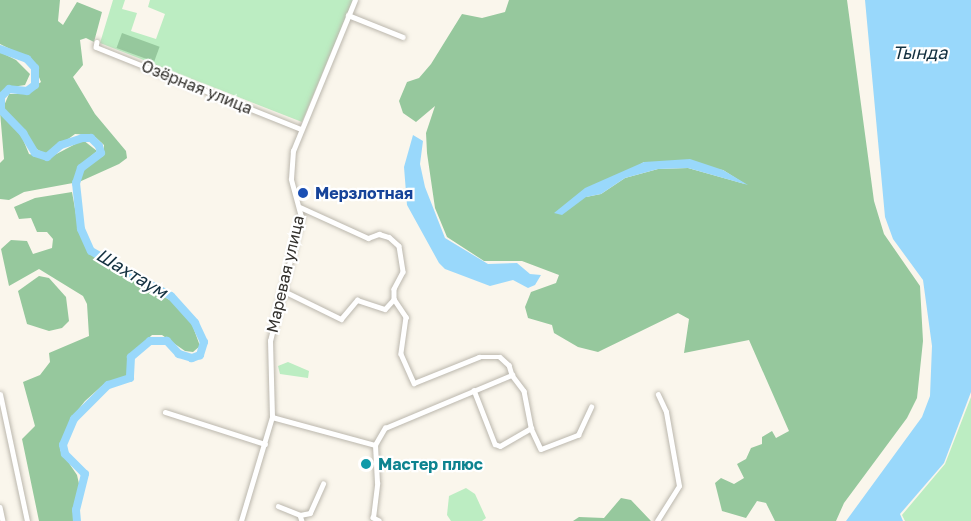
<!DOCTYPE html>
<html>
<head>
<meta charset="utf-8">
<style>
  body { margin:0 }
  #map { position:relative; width:971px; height:521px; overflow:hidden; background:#faf6ec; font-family:"Golos Text",sans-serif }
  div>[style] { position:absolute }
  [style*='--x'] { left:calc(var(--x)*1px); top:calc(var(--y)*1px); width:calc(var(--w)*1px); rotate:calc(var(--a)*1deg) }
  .green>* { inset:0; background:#bcedc2 }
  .forest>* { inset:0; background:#96c89d; transform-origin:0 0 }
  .water>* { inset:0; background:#99d8fb }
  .river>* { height:8px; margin:-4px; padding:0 4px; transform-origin:4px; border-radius:4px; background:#99d8fb }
  .roads { filter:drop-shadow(0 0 2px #bbb7ad) drop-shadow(0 0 2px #bbb7ad) }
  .minor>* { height:4.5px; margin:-2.25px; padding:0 2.25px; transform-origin:2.25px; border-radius:2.25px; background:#fff }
  .tertiary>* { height:5px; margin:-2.5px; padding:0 2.5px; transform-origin:2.5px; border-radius:2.5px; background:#fff }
  .dots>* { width:16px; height:16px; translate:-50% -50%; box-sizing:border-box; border:3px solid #fff; border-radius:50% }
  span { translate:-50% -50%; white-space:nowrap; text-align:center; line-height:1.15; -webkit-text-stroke:4.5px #fff; paint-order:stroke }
  .street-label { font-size:16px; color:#32302c }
  .transit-label { font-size:16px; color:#164399; font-weight:700 }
  .left { translate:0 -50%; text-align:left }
  .culture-label { font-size:16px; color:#0d838f; font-weight:700 }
  .water-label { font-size:18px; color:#143140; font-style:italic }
</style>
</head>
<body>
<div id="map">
  <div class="green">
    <i style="clip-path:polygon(113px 0,125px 0,122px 9px,137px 13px,131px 31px,156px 39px,165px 14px,148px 7px,150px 0,353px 0,302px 122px,100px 43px)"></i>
    <i style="clip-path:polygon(288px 362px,309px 371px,308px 378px,280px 374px,278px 366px)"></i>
    <i style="clip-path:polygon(971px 397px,971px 521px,905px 521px,902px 515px,945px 464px)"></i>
    <i style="clip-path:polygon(466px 488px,475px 494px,486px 518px,482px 521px,451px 521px,447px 515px,449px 496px)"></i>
  </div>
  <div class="forest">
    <i style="clip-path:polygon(0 0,60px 0,58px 21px,63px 25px,77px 2px,102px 12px,94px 42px,86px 38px,80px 40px,83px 65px,73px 77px,95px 114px,126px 151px,127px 158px,119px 164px,79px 182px,84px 168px,103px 156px,104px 145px,93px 135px,75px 134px,49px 153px,43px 153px,29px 144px,24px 132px,6px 115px,3px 108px,9px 94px,24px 94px,41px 82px,32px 60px,0 44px)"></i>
    <i style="clip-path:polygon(evenodd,509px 0,847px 0,874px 201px,884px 234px,920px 286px,923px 341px,917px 398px,907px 418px,844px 503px,836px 521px,775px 521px,766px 503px,757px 501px,746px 518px,722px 511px,715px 483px,721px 478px,734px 484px,744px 478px,737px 464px,746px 459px,751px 448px,762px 444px,762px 437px,772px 431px,776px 438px,789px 431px,749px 340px,684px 353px,689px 319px,678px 313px,598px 352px,578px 347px,554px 333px,552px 325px,528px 318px,525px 307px,531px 292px,556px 283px,559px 275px,522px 261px,484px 261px,447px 237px,435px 208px,427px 153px,426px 133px,435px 106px,416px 122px,403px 113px,399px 101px,407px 82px,419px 78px,431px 64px,462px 14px,482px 18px,505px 12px,509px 0,644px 162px,723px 170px,745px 184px,688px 168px,658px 169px,625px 178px,601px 194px,586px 197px,644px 162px)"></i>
    <i style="left:122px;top:33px;width:40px;height:16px;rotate:20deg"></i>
    <i style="clip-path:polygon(0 52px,16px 60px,30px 74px,25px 85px,6px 88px,0 96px)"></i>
    <i style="clip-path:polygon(0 112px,22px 137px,29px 154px,47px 159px,83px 140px,97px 151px,78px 167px,73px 183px,24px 192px,9px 200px,0 199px,0 163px,4px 159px)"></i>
    <i style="clip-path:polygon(72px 192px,79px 231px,90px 253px,178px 305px,192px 324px,200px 346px,193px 352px,185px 351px,162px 335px,152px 335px,130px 355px,127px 376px,104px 384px,85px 401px,70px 420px,60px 450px,77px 475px,80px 488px,74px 521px,39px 521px,22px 439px,35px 426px,23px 382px,40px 375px,50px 362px,49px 353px,89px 336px,87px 304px,83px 296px,39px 269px,9px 286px,1px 249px,11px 240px,27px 241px,33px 254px,52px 248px,53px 239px,47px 232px,37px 232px,31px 218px,19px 219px,14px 207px,35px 198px)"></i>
    <i style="clip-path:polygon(39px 276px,49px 278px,66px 297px,69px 321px,62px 328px,49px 331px,27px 324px,18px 291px)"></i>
    <i style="clip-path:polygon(621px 498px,631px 500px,651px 521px,573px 521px,579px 517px,604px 518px)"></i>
  </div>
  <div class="water">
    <i style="clip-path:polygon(865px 0,971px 0,971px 392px,944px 463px,900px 514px,903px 521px,846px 521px,922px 417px,930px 396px,932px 346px,923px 280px,893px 239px,885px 217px)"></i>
    <i style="clip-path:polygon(413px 135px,423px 141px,420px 164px,425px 187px,445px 238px,488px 264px,517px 263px,530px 274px,541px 275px,535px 285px,528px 288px,513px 280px,490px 286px,445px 269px,439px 263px,407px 205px,404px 167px)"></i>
    <i style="clip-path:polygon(690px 159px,723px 170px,748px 185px,688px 168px,658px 169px,625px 178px,601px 194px,586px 197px,562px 215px,554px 213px,585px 188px,644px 162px)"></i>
  </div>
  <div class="river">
    <i style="--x:0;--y:49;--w:29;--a:20"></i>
    <i style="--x:27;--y:59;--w:12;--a:48"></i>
    <i style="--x:35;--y:68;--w:17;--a:90"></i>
    <i style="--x:35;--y:85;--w:10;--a:143"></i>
    <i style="--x:27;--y:91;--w:18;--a:-174"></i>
    <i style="--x:9;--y:89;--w:11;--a:135"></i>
    <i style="--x:1;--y:97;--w:13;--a:90"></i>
    <i style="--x:1;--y:110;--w:32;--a:46"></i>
    <i style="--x:23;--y:133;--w:23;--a:59"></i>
    <i style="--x:35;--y:153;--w:13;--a:18"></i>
    <i style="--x:47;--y:157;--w:18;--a:-41"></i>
    <i style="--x:61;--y:145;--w:22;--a:-18"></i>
    <i style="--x:82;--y:138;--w:9;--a:0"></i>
    <i style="--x:91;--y:138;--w:11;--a:45"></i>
    <i style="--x:99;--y:146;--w:7;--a:74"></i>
    <i style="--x:101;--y:153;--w:25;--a:143"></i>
    <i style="--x:81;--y:168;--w:16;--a:108"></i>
    <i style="--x:76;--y:183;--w:46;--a:83.8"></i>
    <i style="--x:81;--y:229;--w:24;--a:66"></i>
    <i style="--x:91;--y:251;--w:92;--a:29.4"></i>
    <i style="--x:171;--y:296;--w:36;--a:48"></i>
    <i style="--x:195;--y:323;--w:21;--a:65"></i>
    <i style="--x:204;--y:342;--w:14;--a:107"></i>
    <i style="--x:200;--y:355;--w:9;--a:159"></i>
    <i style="--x:192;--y:358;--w:14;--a:-163"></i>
    <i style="--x:179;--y:354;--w:18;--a:-133"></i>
    <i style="--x:167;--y:341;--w:17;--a:180"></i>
    <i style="--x:150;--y:341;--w:25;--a:140"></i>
    <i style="--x:131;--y:357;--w:21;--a:93"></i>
    <i style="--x:130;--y:378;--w:23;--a:162"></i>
    <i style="--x:108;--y:385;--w:48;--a:135"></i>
    <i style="--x:74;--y:419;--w:28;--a:113"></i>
    <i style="--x:63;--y:445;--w:9;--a:77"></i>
    <i style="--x:65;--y:454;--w:28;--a:45"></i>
    <i style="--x:85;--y:474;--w:37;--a:104"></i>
    <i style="--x:76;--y:510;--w:11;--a:85"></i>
  </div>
  <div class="roads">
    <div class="minor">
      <i style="--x:348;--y:15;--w:59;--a:21.8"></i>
      <i style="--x:97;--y:42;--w:5;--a:101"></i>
      <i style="--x:96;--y:47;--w:221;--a:21.8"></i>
      <i style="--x:300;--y:207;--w:75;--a:24.5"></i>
      <i style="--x:368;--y:238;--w:12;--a:-20"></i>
      <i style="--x:379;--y:234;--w:10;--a:17"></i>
      <i style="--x:389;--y:237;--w:13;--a:42"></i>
      <i style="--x:399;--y:246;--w:26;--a:81"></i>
      <i style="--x:403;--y:272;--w:19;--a:118"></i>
      <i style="--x:394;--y:289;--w:10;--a:90"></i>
      <i style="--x:282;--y:290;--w:66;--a:26.2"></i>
      <i style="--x:341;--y:319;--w:25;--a:-50"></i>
      <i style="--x:357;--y:300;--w:29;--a:18"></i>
      <i style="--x:385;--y:309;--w:13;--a:-48"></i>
      <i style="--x:394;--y:299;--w:22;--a:56"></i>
      <i style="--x:406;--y:317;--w:37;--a:98"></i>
      <i style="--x:401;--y:354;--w:32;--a:66"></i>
      <i style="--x:414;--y:383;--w:70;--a:-21.8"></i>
      <i style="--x:479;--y:357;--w:21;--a:0"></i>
      <i style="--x:500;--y:357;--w:12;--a:42"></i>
      <i style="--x:509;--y:365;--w:10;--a:73"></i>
      <i style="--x:474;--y:390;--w:58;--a:68.7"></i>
      <i style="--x:495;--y:444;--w:5;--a:22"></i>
      <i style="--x:500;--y:446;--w:36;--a:-30"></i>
      <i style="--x:165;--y:412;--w:105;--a:17.7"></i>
      <i style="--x:272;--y:417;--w:107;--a:15.2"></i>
      <i style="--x:278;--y:506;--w:24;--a:22"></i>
      <i style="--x:300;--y:515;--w:6;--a:72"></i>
      <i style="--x:0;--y:507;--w:14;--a:78"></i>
      <i style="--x:300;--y:515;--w:10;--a:-11"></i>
      <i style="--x:310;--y:513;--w:32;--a:-66"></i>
      <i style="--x:241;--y:521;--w:109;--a:-73.4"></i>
      <i style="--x:272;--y:417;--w:76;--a:-91.5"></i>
      <i style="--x:270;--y:341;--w:128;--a:-76"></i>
      <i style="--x:301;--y:217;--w:39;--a:-105"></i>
      <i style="--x:291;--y:179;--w:28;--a:-86"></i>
      <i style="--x:293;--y:151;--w:163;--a:-67.7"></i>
      <i style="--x:379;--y:521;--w:7;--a:-153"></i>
      <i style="--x:373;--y:518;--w:35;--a:-83"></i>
      <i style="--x:377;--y:483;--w:38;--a:-93"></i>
      <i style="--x:375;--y:445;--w:20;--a:-60"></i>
      <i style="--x:385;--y:428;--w:138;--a:-22.7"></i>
      <i style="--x:512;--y:375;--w:20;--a:53"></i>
      <i style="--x:524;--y:391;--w:38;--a:79"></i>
      <i style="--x:531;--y:428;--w:23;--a:65"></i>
      <i style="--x:541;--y:449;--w:40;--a:-21"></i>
      <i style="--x:578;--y:435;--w:31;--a:-65"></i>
      <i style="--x:657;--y:521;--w:41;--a:-57.8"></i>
      <i style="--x:679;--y:486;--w:75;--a:-100"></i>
      <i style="--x:666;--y:412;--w:19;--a:-115"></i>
    </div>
    <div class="tertiary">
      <i style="--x:0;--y:394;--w:130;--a:78"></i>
    </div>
  </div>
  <div class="dots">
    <i style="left:303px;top:193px;background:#1a4fb4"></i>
    <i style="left:366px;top:464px;background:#0f9aa8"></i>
  </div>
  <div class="street-label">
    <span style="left:197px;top:87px;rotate:22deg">Озёрная улица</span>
    <span style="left:285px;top:274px;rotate:-77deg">Маревая улица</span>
  </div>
  <div class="transit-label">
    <span class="left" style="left:315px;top:193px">Мерзлотная</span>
  </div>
  <div class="culture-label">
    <span class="left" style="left:378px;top:464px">Мастер плюс</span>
  </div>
  <div class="water-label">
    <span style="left:920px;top:52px">Тында</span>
    <span style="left:132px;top:273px;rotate:31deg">Шахтаум</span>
  </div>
</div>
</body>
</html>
